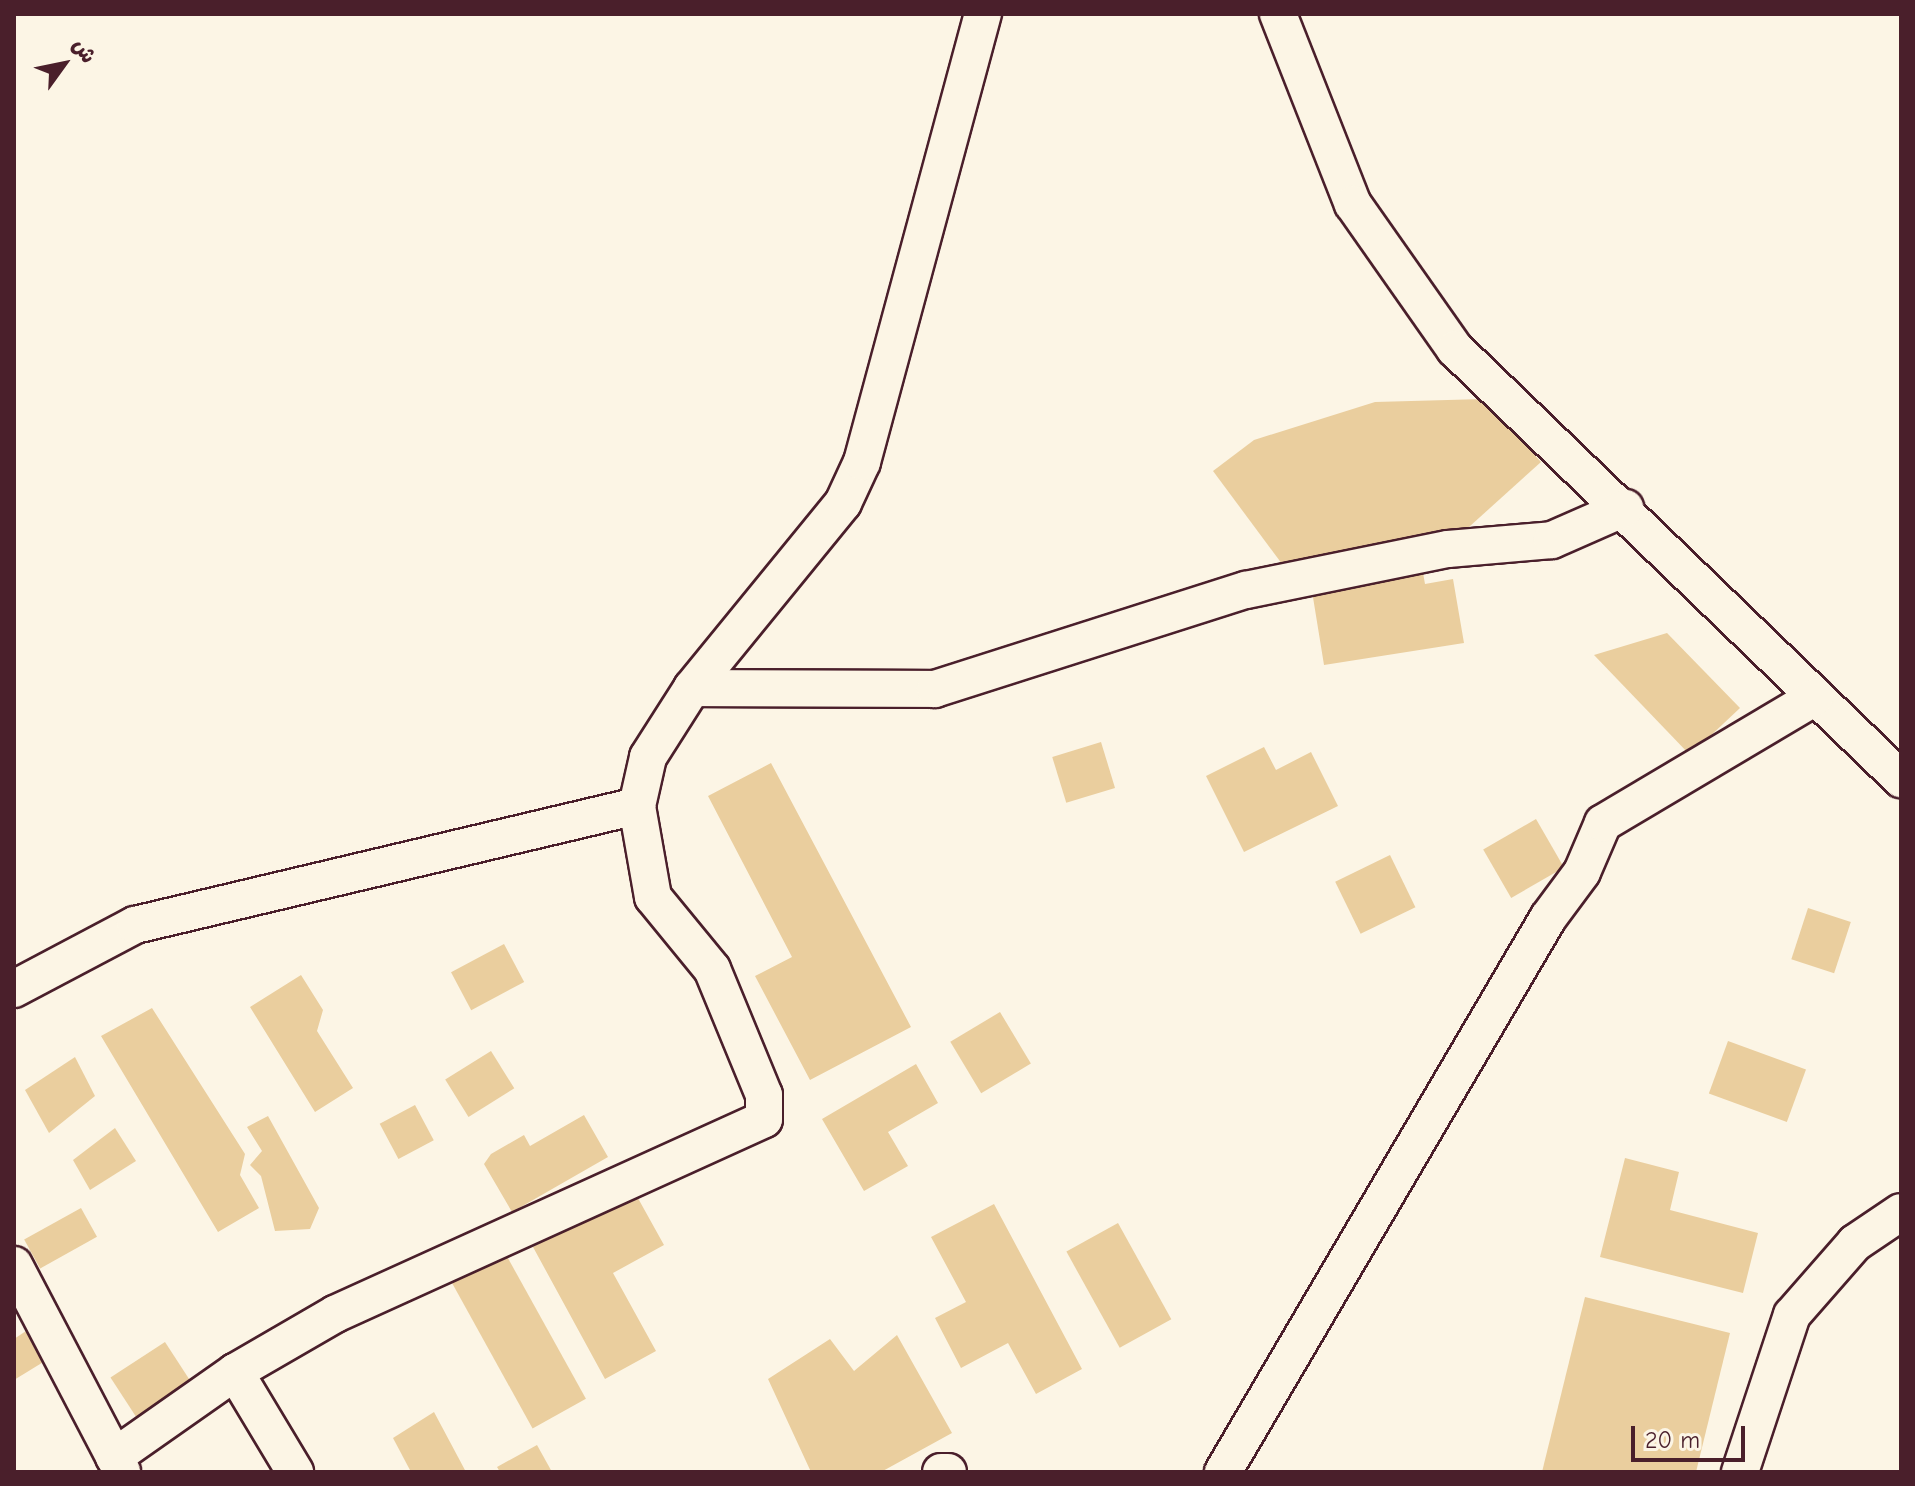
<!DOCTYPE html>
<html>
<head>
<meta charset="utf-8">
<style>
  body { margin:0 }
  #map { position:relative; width:1915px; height:1486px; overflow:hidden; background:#fcf5e5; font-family:"Comic Neue","Playpen Sans Arabic",sans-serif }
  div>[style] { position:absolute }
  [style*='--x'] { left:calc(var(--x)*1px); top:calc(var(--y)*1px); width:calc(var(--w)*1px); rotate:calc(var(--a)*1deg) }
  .building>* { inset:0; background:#eace9e; transform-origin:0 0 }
  .roads { filter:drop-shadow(2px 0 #4a1f2b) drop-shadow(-2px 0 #4a1f2b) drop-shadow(0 2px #4a1f2b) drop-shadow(0 -2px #4a1f2b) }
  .street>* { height:36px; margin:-18px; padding:0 18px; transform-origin:18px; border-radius:18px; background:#fcf5e5 }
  span { translate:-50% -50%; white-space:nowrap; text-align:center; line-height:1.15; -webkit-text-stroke:7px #fcf5e5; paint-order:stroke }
  .frame { position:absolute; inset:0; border:16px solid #4a1f2b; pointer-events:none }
  .north { position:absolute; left:24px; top:24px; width:80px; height:80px; -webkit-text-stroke:6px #fcf5e5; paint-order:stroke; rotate:57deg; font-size:22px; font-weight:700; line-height:32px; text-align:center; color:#4a1f2b }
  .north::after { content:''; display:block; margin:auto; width:28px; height:36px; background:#4a1f2b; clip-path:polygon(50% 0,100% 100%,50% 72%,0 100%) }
  .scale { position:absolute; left:1631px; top:1426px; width:114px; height:36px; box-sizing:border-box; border:4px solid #4a1f2b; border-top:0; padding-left:10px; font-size:24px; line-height:28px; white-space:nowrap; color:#4a1f2b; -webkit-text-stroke:6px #fcf5e5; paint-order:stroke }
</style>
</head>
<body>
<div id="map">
  <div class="building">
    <i style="clip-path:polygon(1484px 399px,1541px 462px,1459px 536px,1288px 572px,1213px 471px,1254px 440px,1375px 402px)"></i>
    <i style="clip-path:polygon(1422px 567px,1425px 584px,1453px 579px,1464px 643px,1324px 665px,1311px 585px)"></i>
    <i style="clip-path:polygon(1667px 633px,1740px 708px,1690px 755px,1594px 655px)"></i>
    <i style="left:1101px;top:742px;width:48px;height:51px;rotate:73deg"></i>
    <i style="clip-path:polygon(1264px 747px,1276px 770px,1311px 752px,1338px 806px,1244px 852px,1206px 776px)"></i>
    <i style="clip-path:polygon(771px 763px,911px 1027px,810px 1080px,755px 976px,792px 957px,708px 796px)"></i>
    <i style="left:1536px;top:819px;width:56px;height:61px;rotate:60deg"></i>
    <i style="left:1390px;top:855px;width:58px;height:61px;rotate:64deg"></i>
    <i style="left:1808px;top:908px;width:45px;height:54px;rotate:18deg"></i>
    <i style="left:504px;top:944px;width:43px;height:60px;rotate:62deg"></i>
    <i style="clip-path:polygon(301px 975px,323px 1010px,317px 1031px,353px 1088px,315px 1112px,250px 1007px)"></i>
    <i style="clip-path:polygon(152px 1008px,245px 1154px,240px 1175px,259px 1208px,218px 1232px,101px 1036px)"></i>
    <i style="left:1000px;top:1012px;width:60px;height:58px;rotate:59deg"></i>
    <i style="left:1728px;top:1041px;width:83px;height:56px;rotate:20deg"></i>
    <i style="left:491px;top:1051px;width:44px;height:54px;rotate:58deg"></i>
    <i style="clip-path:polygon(75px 1057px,95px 1096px,49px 1133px,25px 1090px)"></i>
    <i style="clip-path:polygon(916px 1064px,938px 1103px,888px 1132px,908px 1166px,864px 1191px,822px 1119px)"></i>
    <i style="left:415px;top:1105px;width:40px;height:40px;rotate:62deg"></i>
    <i style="clip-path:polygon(584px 1115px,608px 1157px,512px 1212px,484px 1164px,491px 1154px,524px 1135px,530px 1146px)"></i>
    <i style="clip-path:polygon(268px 1116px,319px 1208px,310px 1229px,275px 1231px,261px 1176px,250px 1165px,262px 1151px,247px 1127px)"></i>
    <i style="clip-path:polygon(115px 1128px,136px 1161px,90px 1190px,73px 1160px)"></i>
    <i style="clip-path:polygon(1625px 1158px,1679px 1172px,1670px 1210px,1758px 1233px,1743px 1293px,1600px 1257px)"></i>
    <i style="clip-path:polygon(634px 1191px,664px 1245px,613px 1273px,656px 1351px,605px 1379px,533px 1247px)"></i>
    <i style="clip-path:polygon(994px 1204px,1082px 1369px,1036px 1394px,1008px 1343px,961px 1368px,935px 1318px,966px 1302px,931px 1237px)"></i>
    <i style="left:81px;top:1208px;width:33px;height:65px;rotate:61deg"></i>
    <i style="left:1118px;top:1223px;width:110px;height:59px;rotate:61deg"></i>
    <i style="left:504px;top:1251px;width:169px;height:61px;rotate:61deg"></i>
    <i style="clip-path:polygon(1585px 1297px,1730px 1333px,1696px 1472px,1542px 1472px)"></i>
    <i style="clip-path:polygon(26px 1331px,45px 1361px,14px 1380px,14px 1339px)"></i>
    <i style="clip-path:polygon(897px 1335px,952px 1433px,881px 1472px,811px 1472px,768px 1379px,830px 1339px,854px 1371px)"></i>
    <i style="left:165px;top:1342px;width:49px;height:65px;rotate:57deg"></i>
    <i style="clip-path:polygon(434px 1412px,466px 1472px,411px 1472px,393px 1438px)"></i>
    <i style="clip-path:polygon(537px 1445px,552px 1472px,500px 1472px,497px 1467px)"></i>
  </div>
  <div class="roads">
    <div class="street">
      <i style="--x:1278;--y:14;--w:204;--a:68.5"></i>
      <i style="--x:1353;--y:204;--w:177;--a:54.9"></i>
      <i style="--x:1455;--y:349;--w:620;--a:43.95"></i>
      <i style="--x:692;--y:688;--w:243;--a:0.2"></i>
      <i style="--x:935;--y:689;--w:326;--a:-17.7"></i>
      <i style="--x:1246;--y:590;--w:206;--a:-11.5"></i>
      <i style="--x:1448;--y:549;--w:104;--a:-4.9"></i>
      <i style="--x:1552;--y:540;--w:80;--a:-23.7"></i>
      <i style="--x:14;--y:989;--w:137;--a:-27.9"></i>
      <i style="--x:135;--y:925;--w:516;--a:-13.34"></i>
      <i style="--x:14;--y:1265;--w:233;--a:62.4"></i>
      <i style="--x:235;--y:1372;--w:117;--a:59"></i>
      <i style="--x:114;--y:1457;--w:148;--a:-35.1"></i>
      <i style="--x:235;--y:1372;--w:116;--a:-30.1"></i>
      <i style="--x:335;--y:1314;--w:471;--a:-24.4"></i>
      <i style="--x:764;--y:1119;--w:24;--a:-90"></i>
      <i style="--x:764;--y:1095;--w:136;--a:-112.4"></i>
      <i style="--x:712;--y:969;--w:93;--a:-129.3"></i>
      <i style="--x:653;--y:897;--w:92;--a:-100"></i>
      <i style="--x:637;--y:806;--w:50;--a:-77.3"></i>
      <i style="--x:648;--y:757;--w:82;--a:-57.5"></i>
      <i style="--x:692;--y:688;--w:239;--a:-50.8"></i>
      <i style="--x:843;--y:503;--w:45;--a:-65.1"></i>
      <i style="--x:862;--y:462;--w:464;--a:-74.9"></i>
      <i style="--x:941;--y:1472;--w:7;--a:0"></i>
      <i style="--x:1223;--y:1472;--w:642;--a:-59.6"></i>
      <i style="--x:1548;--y:918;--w:57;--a:-53.5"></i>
      <i style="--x:1582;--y:872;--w:53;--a:-66.8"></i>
      <i style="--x:1603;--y:823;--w:247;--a:-30.7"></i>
      <i style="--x:1740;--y:1472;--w:165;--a:-71.7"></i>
      <i style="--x:1792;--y:1315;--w:96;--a:-48.8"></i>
      <i style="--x:1855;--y:1243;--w:55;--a:-34"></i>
    </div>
  </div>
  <div class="frame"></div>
  <div class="north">ش</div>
  <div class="scale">20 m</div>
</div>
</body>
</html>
